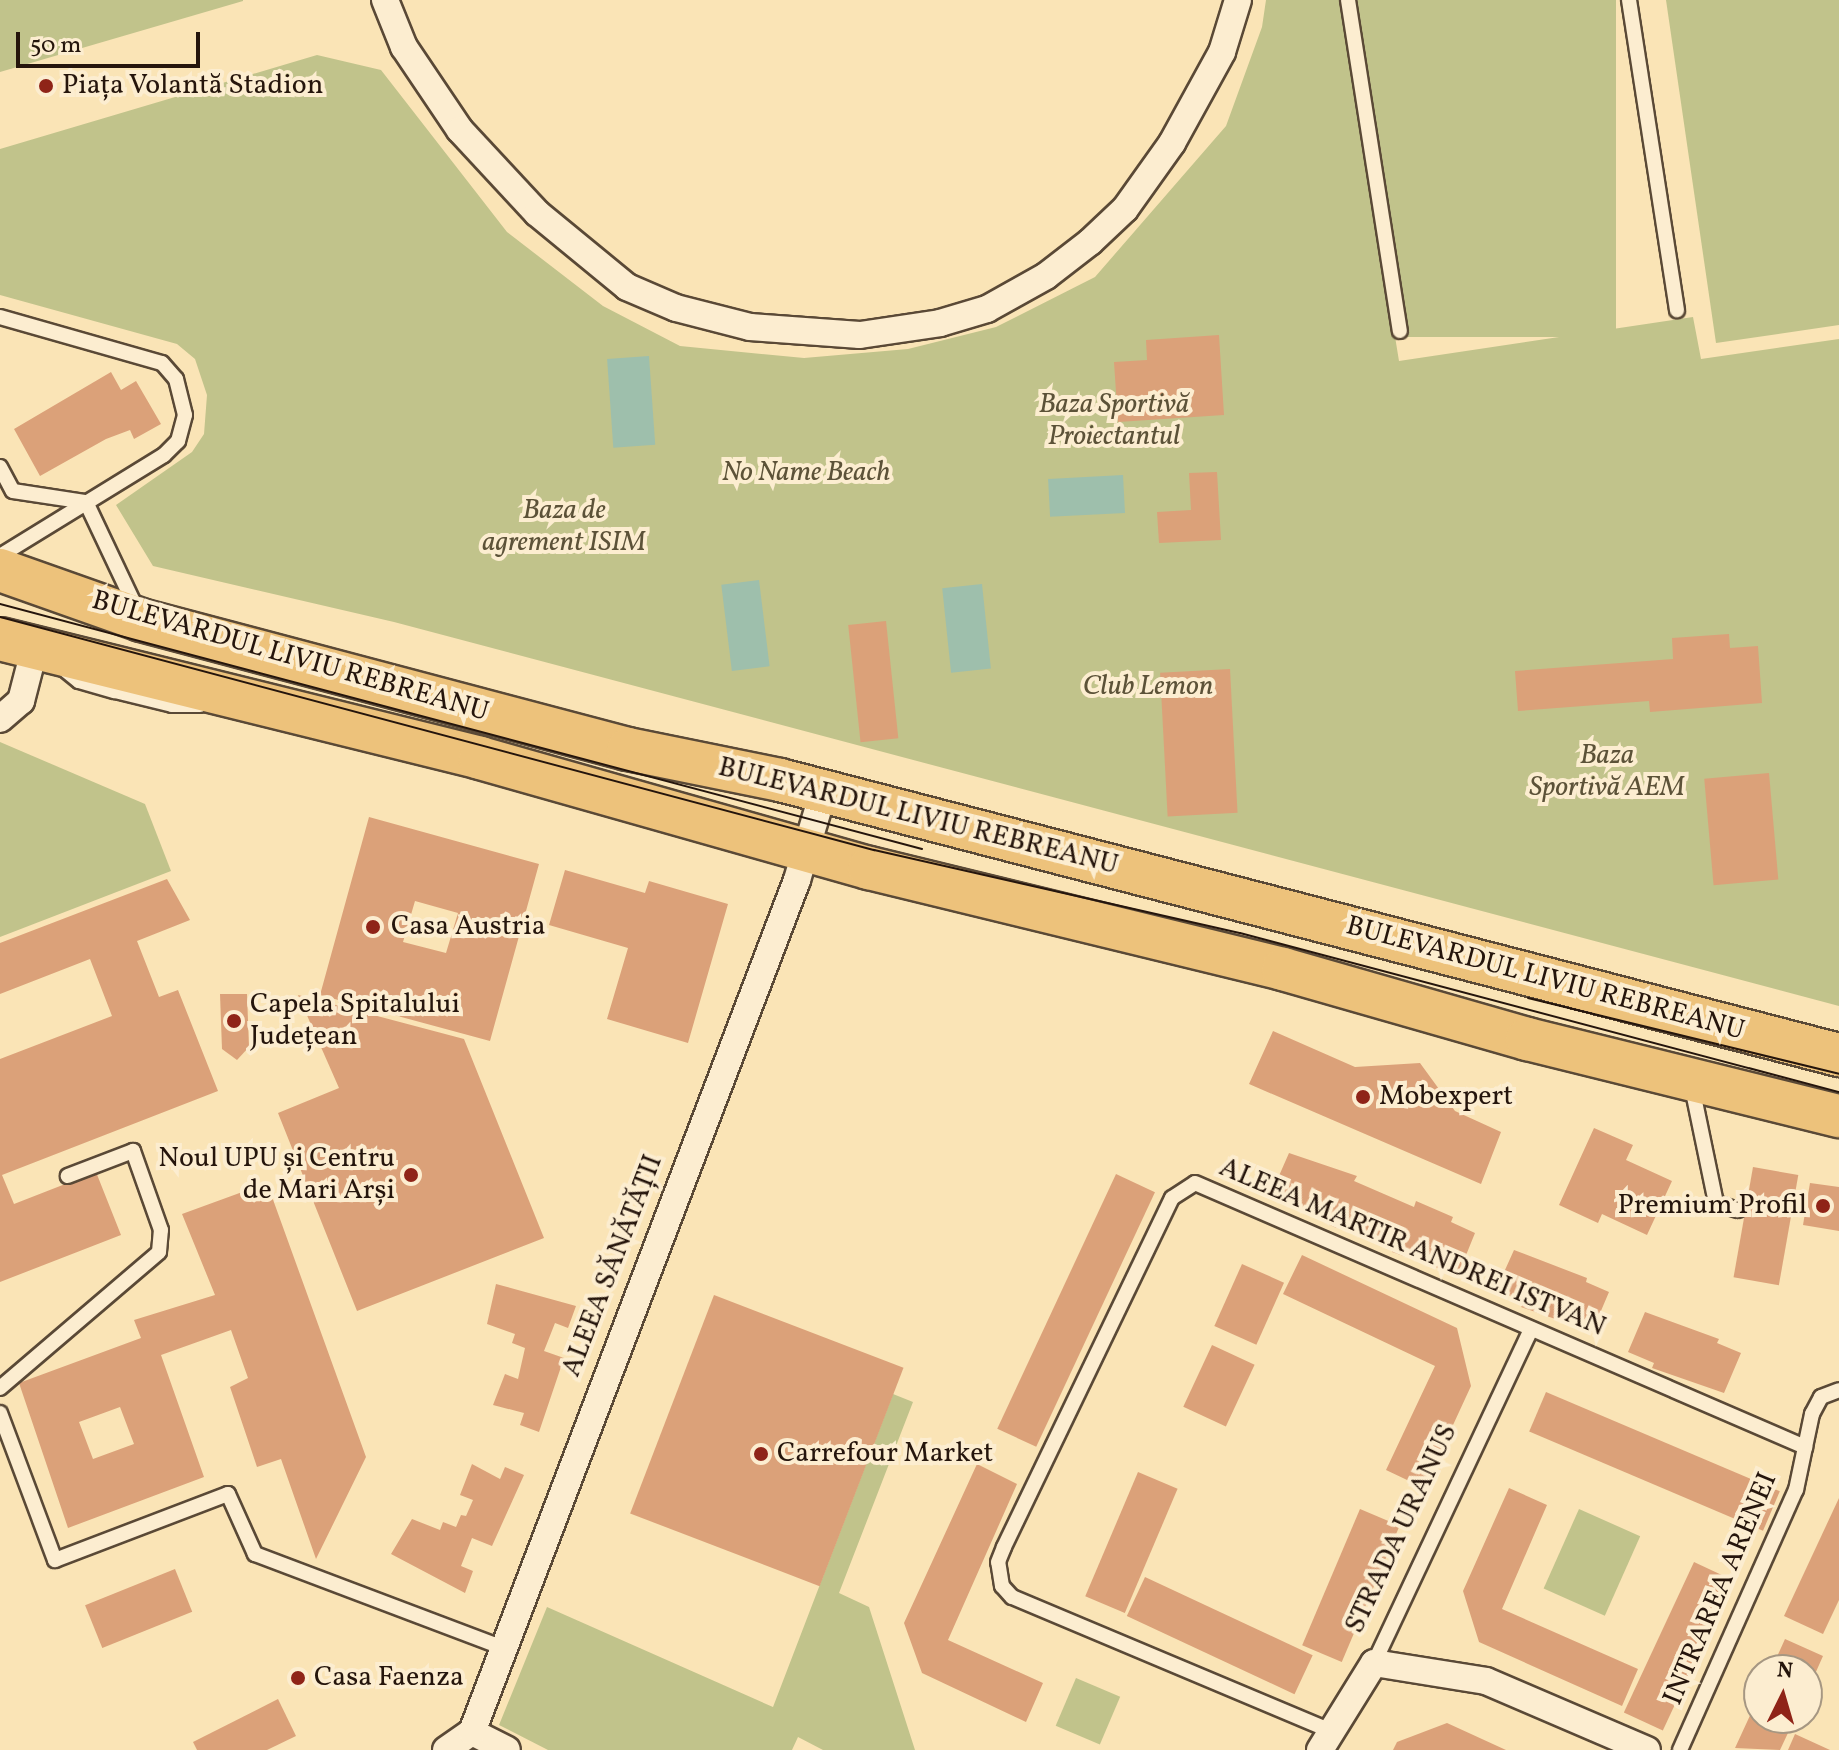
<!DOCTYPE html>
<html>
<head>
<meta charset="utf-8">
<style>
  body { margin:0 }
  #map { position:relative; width:1839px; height:1750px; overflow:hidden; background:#fae4b6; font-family:Vollkorn,serif }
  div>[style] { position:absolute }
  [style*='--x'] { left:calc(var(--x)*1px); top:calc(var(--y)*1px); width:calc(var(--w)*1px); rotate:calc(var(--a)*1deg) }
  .green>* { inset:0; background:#c1c38b; transform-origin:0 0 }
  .water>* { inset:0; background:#9ebfac; transform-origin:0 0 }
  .building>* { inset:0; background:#dba179; transform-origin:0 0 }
  .roads { filter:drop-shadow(2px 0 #5a4936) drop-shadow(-2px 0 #5a4936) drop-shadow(0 2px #5a4936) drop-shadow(0 -2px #5a4936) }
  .lane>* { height:14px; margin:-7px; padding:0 7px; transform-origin:7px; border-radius:7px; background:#fcedd0 }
  .street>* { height:26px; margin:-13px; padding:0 13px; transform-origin:13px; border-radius:13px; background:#fcedd0 }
  .primary>* { height:42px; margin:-21px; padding:0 21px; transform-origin:21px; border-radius:21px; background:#edc27b }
  .tram>* { height:2px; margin:-1px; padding:0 1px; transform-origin:1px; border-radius:1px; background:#25150c }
  .dots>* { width:22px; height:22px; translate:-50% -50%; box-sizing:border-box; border:4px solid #fcedd0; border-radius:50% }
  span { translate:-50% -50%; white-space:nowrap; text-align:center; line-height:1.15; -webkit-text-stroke:8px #fcedd0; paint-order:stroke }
  .poi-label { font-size:28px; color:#25150c }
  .left { translate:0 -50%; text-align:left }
  .right { translate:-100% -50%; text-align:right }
  .park-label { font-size:28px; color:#5c5238; font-style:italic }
  .street-label { font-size:28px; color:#25150c }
  .north { position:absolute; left:1743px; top:1654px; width:80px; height:80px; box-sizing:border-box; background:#fcedd0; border:2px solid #a69782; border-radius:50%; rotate:5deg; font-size:22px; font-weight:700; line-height:32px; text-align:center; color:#25150c }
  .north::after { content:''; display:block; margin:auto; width:28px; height:36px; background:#8f2418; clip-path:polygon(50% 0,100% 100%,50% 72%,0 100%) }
  .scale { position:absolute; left:16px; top:32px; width:184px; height:36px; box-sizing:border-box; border:4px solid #25150c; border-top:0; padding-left:10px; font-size:24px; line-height:28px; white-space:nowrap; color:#25150c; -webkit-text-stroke:6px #fcedd0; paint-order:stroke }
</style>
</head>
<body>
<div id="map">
  <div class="green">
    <i style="clip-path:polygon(0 0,243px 0,243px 1px,0 72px)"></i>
    <i style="clip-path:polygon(1266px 0,1340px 0,1399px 361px,1693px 317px,1701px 359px,1839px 339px,1839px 1006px,394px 622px,153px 566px,116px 505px,192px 452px,204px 434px,207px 395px,195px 359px,177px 344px,0 295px,0 149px,317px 55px,381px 70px,507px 232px,603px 306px,680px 346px,804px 358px,908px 349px,996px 327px,1095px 277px,1226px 126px,1262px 27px)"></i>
    <i style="left:1357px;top:0;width:259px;height:337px"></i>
    <i style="clip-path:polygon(1666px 0,1839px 0,1839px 325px,1716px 343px)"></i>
    <i style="clip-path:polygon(0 742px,145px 804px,171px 871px,0 937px)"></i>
    <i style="clip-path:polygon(893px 1394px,913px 1402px,839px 1593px,869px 1607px,915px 1750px,823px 1750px,798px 1737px,792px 1750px,548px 1750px,499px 1725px,547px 1607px,773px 1707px)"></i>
    <i style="left:1579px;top:1509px;width:67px;height:87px;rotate:24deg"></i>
    <i style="left:1076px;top:1678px;width:48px;height:52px;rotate:23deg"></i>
  </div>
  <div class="water">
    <i style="left:649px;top:356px;width:89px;height:42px;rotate:86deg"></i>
    <i style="left:1123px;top:475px;width:38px;height:75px;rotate:87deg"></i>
    <i style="left:759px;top:580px;width:87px;height:38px;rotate:83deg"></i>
    <i style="left:982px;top:584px;width:85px;height:40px;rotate:84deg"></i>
  </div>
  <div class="building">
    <i style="clip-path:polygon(1219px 335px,1224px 415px,1118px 422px,1114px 362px,1147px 360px,1146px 340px)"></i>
    <i style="clip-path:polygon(111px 372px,121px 390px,136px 381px,161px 424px,134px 439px,130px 430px,106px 439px,40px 476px,14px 429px)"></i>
    <i style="clip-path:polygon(1217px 472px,1221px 540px,1159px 543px,1157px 512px,1191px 510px,1189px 473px)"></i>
    <i style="left:886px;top:621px;width:118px;height:38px;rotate:84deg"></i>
    <i style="clip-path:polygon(1729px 634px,1730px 648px,1758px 646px,1762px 703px,1650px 712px,1649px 701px,1518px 711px,1515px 671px,1673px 659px,1672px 638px)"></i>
    <i style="left:1230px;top:669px;width:144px;height:70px;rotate:87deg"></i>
    <i style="left:1769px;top:773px;width:107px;height:65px;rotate:85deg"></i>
    <i style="clip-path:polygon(evenodd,369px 817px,539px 864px,490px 1041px,320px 995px,369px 817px,415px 901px,458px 913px,446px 953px,403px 942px,415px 901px)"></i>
    <i style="clip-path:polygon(565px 870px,645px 893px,649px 881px,728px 904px,688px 1043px,607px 1019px,628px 948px,549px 925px)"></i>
    <i style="clip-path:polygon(167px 879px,190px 920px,137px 941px,159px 997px,178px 990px,218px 1091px,2px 1175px,14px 1204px,96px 1172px,121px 1235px,0 1282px,0 1059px,112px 1016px,90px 959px,0 994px,0 943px)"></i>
    <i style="clip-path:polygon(220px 994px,247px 994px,249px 1047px,237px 1060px,222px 1049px)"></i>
    <i style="clip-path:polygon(298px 995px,464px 1039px,544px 1238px,357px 1311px,278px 1113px,339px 1088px)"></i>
    <i style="clip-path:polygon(1273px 1031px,1355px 1067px,1420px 1063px,1455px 1111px,1501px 1132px,1481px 1184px,1249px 1084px)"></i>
    <i style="clip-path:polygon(1594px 1128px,1633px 1145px,1626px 1160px,1672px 1181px,1647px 1235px,1602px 1214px,1598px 1223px,1559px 1205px)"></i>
    <i style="clip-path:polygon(1289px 1153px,1357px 1176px,1354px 1181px,1414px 1207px,1416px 1201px,1453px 1217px,1451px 1222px,1475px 1233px,1458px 1275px,1392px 1252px,1394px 1247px,1338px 1224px,1336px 1228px,1271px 1194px)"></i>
    <i style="left:1753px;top:1167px;width:46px;height:112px;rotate:10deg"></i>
    <i style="left:1116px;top:1174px;width:43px;height:281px;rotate:25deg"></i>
    <i style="clip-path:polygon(evenodd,267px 1183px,366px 1457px,316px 1559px,281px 1459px,257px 1467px,230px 1387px,248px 1378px,231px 1330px,161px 1355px,204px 1477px,68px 1528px,19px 1383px,141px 1338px,134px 1320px,215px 1295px,182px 1214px,267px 1183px,120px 1407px,134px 1444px,93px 1459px,79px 1422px,120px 1407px)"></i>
    <i style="clip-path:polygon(1810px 1183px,1839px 1187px,1839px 1231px,1803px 1225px)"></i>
    <i style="clip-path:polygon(1514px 1250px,1587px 1278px,1586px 1282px,1609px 1292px,1592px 1332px,1521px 1307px,1523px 1302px,1496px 1290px)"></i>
    <i style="clip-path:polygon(1302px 1255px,1457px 1328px,1471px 1386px,1424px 1488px,1386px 1470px,1435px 1366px,1283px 1294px)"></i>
    <i style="left:1242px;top:1264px;width:46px;height:68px;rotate:24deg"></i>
    <i style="clip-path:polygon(496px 1284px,576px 1306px,568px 1328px,555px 1323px,544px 1351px,564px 1358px,539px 1432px,520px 1425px,524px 1413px,493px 1405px,505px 1374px,518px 1379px,525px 1348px,512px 1343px,515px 1334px,487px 1324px)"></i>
    <i style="left:714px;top:1295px;width:203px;height:234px;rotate:21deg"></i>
    <i style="clip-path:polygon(1645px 1312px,1719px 1339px,1717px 1343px,1741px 1353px,1724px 1393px,1652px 1368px,1654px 1363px,1628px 1352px)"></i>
    <i style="left:1212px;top:1345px;width:47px;height:68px;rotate:25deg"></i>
    <i style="left:1546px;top:1392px;width:254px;height:43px;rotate:23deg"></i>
    <i style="clip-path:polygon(472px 1464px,500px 1479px,505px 1467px,524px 1475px,492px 1546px,472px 1538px,461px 1566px,473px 1571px,465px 1593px,391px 1554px,412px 1519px,440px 1530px,443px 1522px,456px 1527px,461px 1515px,466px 1516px,473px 1500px,460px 1495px)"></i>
    <i style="clip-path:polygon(977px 1464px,1017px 1484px,948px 1640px,1043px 1683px,1026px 1722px,922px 1673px,904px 1623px)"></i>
    <i style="left:1138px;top:1472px;width:43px;height:135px;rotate:23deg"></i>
    <i style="clip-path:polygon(1509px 1488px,1547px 1505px,1502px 1609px,1638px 1669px,1622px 1706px,1479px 1642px,1463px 1591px)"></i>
    <i style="clip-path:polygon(1839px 1498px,1839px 1600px,1823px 1634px,1784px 1616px)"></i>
    <i style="left:1360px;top:1509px;width:43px;height:148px;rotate:23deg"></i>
    <i style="left:1694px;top:1562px;width:43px;height:166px;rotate:25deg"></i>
    <i style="left:175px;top:1569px;width:46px;height:97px;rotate:68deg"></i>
    <i style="left:1145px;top:1577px;width:185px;height:43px;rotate:25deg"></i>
    <i style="clip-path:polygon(1785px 1639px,1823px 1656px,1807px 1692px,1807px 1670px,1771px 1670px)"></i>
    <i style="clip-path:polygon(1759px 1696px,1759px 1718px,1795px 1718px,1780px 1750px,1735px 1748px)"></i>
    <i style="clip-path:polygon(278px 1699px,296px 1736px,267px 1750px,197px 1750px,193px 1742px)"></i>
    <i style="clip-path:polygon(1447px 1723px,1506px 1750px,1393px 1750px,1397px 1742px)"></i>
    <i style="clip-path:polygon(1795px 1734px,1830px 1750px,1788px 1750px)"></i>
  </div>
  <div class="roads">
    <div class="lane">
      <i style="--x:1348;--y:0;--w:335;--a:81.1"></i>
      <i style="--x:1629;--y:0;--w:314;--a:81.2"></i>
      <i style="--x:0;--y:317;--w:168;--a:15.9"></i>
      <i style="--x:162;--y:363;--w:21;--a:49"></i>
      <i style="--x:176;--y:379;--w:37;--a:76"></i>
      <i style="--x:185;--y:415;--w:27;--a:105"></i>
      <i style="--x:178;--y:441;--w:20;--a:135"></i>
      <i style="--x:164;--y:455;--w:193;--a:148.4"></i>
      <i style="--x:0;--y:467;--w:27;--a:62"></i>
      <i style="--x:13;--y:491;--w:74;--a:8.6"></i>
      <i style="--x:86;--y:502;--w:117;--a:64.7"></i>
      <i style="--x:64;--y:669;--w:19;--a:39"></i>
      <i style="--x:79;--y:681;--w:37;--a:16"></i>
      <i style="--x:115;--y:691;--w:59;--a:13.8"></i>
      <i style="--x:172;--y:705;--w:28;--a:0"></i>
      <i style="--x:1692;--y:1087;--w:118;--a:78.3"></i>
      <i style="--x:1716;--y:1203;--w:23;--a:18"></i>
      <i style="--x:0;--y:1388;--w:209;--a:-40.5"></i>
      <i style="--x:159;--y:1252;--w:22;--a:-85"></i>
      <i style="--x:161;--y:1230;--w:84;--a:-109.5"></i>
      <i style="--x:133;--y:1151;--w:70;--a:159"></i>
      <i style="--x:0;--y:1413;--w:157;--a:69.5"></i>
      <i style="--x:55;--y:1560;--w:185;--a:-20.9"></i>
      <i style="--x:228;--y:1494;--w:66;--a:65.8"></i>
      <i style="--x:255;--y:1554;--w:263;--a:20.7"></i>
      <i style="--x:1374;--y:1663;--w:369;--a:-64.8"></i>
      <i style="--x:1331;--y:1731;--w:346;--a:-157.2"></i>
      <i style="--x:1012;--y:1597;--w:15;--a:-132"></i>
      <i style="--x:1002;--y:1586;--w:24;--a:-99"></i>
      <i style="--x:998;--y:1562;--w:16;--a:-68"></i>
      <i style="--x:1004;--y:1547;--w:387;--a:-64.3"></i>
      <i style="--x:1172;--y:1198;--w:27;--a:-33"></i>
      <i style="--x:1195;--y:1183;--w:665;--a:23.4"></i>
      <i style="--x:1680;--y:1750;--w:285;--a:-66"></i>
      <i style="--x:1796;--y:1490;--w:78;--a:-78.1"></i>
      <i style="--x:1812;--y:1414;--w:19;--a:-62"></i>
      <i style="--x:1821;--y:1397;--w:19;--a:-21"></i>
    </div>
    <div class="street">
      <i style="--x:385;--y:0;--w:51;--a:68"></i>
      <i style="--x:404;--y:47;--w:100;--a:56"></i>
      <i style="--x:460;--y:130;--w:113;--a:47.1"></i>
      <i style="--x:537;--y:213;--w:117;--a:39.4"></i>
      <i style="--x:627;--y:287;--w:53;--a:23.2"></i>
      <i style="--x:676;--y:308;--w:76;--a:14.4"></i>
      <i style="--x:750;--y:327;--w:110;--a:4.2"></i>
      <i style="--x:860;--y:335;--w:81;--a:-8.5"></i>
      <i style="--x:940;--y:323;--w:49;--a:-16.6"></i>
      <i style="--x:987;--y:309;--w:68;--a:-29.2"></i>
      <i style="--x:1046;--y:276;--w:56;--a:-37.7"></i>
      <i style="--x:1090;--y:242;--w:48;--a:-43.3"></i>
      <i style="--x:1125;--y:209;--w:81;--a:-54.5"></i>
      <i style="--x:1172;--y:143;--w:104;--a:-61.2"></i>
      <i style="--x:1222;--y:52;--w:54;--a:-72.9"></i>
      <i style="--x:0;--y:719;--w:28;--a:-41"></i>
      <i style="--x:21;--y:701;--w:56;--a:-75.5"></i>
      <i style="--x:472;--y:1732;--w:39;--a:27"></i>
      <i style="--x:446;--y:1750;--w:32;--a:-35"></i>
      <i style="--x:472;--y:1732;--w:912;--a:-69.12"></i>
      <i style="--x:797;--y:880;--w:91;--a:-73.4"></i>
      <i style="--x:1320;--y:1750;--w:102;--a:-58.2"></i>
      <i style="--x:1374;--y:1663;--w:113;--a:9.1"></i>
      <i style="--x:1486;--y:1681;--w:175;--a:23.2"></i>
    </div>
    <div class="primary">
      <i style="--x:0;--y:570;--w:150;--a:19.5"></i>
      <i style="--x:141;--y:620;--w:504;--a:14.84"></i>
      <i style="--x:628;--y:749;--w:155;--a:11.5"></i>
      <i style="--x:780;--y:780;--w:1094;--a:14.56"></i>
      <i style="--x:0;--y:639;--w:495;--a:13.9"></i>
      <i style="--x:480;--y:758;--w:404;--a:15.8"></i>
      <i style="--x:869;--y:868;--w:426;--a:13.7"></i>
      <i style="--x:1283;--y:969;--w:254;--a:16"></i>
      <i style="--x:1527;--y:1039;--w:321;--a:13.9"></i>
    </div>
  </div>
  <div class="tram">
    <i style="--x:0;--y:604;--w:954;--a:14.88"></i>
    <i style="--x:0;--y:617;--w:905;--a:14.93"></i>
    <i style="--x:874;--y:850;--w:375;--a:12.8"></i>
    <i style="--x:1240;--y:933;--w:620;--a:14.87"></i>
    <i style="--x:1528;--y:998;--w:320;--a:13.7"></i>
  </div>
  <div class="dots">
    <i style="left:46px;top:86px;background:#8f2418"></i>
    <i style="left:373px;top:927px;background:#8f2418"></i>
    <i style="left:234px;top:1021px;background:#8f2418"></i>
    <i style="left:1363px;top:1097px;background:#8f2418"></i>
    <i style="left:411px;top:1175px;background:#8f2418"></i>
    <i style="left:1823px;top:1206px;background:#8f2418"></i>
    <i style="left:761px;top:1454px;background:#8f2418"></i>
    <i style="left:298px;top:1678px;background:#8f2418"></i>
  </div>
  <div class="poi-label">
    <span class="left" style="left:62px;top:86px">Piața Volantă Stadion</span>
    <span class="left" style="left:391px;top:927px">Casa Austria</span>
    <span class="left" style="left:250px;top:1021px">Capela Spitalului<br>Județean</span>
    <span class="left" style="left:1379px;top:1097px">Mobexpert</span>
    <span class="right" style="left:395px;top:1175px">Noul UPU și Centru<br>de Mari Arși</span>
    <span class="right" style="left:1807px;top:1206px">Premium Profil</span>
    <span class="left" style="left:777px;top:1454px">Carrefour Market</span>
    <span class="left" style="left:314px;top:1678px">Casa Faenza</span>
  </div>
  <div class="park-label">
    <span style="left:1114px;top:421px">Baza Sportivă<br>Proiectantul</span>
    <span style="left:806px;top:473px">No Name Beach</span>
    <span style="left:564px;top:527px">Baza de<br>agrement ISIM</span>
    <span style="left:1148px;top:687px">Club Lemon</span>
    <span style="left:1607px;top:772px">Baza<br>Sportivă AEM</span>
  </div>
  <div class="street-label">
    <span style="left:290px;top:657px;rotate:16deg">BULEVARDUL LIVIU REBREANU</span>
    <span style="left:918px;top:817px;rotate:14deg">BULEVARDUL LIVIU REBREANU</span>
    <span style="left:1545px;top:979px;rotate:15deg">BULEVARDUL LIVIU REBREANU</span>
    <span style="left:1412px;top:1248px;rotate:23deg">ALEEA MARTIR ANDREI ISTVAN</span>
    <span style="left:613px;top:1266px;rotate:-69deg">ALEEA SĂNĂTĂȚII</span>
    <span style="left:1402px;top:1529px;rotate:-65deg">STRADA URANUS</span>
    <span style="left:1721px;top:1589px;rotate:-67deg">INTRAREA ARENEI</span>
  </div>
  <div class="north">N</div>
  <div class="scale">50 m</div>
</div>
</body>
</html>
